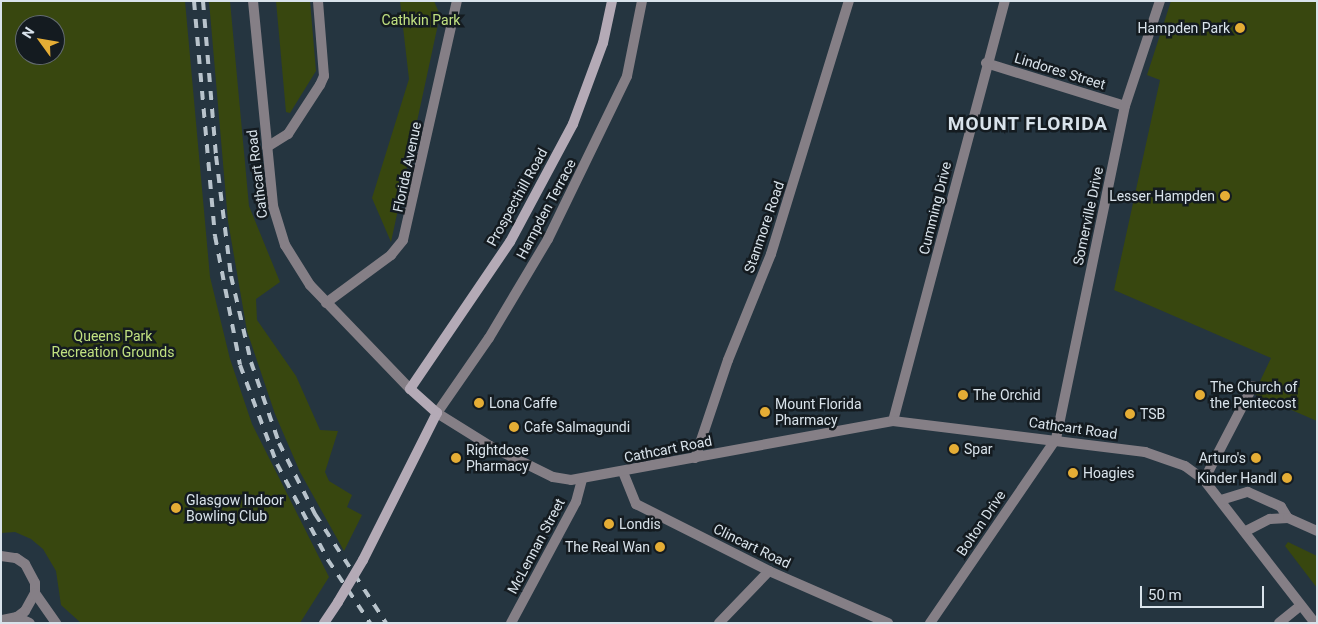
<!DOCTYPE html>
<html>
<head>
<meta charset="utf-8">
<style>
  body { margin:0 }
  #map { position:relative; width:1318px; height:624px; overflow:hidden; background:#253540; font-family:Roboto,sans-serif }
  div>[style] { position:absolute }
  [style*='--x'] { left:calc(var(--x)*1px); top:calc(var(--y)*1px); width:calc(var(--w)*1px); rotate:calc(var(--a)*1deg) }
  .green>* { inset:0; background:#38470f }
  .minor>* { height:10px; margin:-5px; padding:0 5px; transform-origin:5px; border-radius:5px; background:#857f86 }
  .tertiary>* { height:10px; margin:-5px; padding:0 5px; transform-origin:5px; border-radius:5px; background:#857f86 }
  .secondary>* { height:10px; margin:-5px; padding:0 5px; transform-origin:5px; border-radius:5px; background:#b4aab6 }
  .rail>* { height:4px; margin-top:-2px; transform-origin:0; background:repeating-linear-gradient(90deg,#b8c3cb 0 9px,transparent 0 18px) }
  .secondary-bridge>* { height:10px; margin:-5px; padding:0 5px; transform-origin:5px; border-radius:5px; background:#b4aab6 }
  .dots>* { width:14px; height:14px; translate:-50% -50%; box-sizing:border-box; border:2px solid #141b20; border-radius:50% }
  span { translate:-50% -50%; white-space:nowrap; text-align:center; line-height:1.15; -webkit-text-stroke:5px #141b20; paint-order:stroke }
  .park-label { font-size:14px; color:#c1e180 }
  .poi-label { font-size:14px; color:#d9e3eb }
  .right { translate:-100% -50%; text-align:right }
  .left { translate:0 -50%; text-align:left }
  .street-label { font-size:14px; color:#d9e3eb }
  .district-label { font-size:19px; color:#d9e3eb; font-weight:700; letter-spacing:1px }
  .frame { position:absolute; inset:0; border:2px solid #d9e3eb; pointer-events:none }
  .north { position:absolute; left:15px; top:15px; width:50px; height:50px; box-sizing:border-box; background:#141b20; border:1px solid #636b71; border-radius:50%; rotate:302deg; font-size:14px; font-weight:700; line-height:20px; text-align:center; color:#d9e3eb }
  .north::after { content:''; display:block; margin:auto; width:18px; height:22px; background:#e5ad35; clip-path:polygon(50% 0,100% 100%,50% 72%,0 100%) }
  .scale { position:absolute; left:1140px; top:586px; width:124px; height:22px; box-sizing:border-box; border:2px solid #d9e3eb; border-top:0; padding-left:6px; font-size:15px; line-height:18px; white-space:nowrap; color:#d9e3eb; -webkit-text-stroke:4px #141b20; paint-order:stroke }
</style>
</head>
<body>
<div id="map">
  <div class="green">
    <i style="clip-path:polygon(evenodd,1px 1px,185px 1px,210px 277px,230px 359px,252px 424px,329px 577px,300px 623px,81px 623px,61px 605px,56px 571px,43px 549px,31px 539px,15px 532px,1px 533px,1px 1px,25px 25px,55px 25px,55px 55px,25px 55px,25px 25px)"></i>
    <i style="clip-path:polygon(209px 1px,230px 1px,249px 206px,280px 282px,256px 299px,257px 320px,296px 376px,320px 430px,338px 431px,325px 472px,329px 481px,352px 495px,347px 507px,362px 515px,344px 551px,300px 472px,275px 414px,247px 331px,228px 221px)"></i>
    <i style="clip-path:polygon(276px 1px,310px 1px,316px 71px,290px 113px,286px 112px)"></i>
    <i style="clip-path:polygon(400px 1px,434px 1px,440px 15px,391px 242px,372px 198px,409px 79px)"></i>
    <i style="clip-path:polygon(1171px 1px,1317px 1px,1317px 421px,1254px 394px,1271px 358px,1114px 290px,1160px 80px,1147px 75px)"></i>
    <i style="clip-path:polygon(1288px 542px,1317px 556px,1317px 588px,1285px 546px)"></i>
  </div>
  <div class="minor">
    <i style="--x:986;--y:63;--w:145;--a:17.2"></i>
    <i style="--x:267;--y:147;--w:25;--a:-32"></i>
    <i style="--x:288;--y:134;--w:59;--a:-56.9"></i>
    <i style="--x:320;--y:85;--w:10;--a:-66"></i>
    <i style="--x:324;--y:76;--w:75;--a:-94.6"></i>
    <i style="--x:326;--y:303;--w:81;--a:-36.4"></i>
    <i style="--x:391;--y:255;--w:19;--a:-51"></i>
    <i style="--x:403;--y:240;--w:245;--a:-77.3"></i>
    <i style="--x:437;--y:413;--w:91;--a:-55.3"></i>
    <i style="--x:489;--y:338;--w:115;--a:-59.2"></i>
    <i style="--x:548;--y:239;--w:181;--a:-64.1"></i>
    <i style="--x:627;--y:76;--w:76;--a:-78.7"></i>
    <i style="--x:893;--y:421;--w:435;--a:-75.1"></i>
    <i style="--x:695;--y:458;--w:103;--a:-71.4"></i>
    <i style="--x:728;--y:360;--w:114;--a:-67.9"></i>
    <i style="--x:771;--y:254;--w:265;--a:-72.9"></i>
    <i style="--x:623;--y:472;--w:35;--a:68"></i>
    <i style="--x:636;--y:504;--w:149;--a:26.7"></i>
    <i style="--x:769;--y:571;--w:130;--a:23.6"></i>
    <i style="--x:1204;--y:480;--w:106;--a:-62.5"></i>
    <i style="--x:1;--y:556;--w:15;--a:8"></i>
    <i style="--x:16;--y:558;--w:11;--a:34"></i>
    <i style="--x:25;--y:564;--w:21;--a:62"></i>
    <i style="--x:35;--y:583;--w:10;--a:90"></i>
    <i style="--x:35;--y:593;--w:21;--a:119"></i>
    <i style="--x:25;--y:611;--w:10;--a:143"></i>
    <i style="--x:17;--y:617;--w:16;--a:169"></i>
    <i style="--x:35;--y:593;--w:37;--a:55"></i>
    <i style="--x:17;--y:617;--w:14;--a:25"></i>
    <i style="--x:511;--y:623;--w:137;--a:-61.8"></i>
    <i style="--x:576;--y:502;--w:23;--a:-75"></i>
    <i style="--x:719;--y:623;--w:72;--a:-46.1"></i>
    <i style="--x:930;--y:623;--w:223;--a:-55.6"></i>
    <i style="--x:1056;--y:439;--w:340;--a:-78.3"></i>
    <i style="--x:1125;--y:106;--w:111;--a:-71.6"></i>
    <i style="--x:1279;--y:623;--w:28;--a:-39"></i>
  </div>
  <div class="tertiary">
    <i style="--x:253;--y:1;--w:206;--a:84.4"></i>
    <i style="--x:273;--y:206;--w:41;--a:72.9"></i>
    <i style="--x:285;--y:245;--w:47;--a:58"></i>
    <i style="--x:310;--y:285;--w:144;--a:46.1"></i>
    <i style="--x:437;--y:413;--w:62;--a:31.9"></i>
    <i style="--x:490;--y:446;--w:70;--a:26.2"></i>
    <i style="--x:553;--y:477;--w:18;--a:9"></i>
    <i style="--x:571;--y:480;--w:327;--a:-10.4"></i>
    <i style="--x:893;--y:421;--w:254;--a:7"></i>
    <i style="--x:1145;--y:452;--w:42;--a:19.3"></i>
    <i style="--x:1185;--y:466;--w:24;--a:36"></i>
    <i style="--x:1204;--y:480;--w:181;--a:52.2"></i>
    <i style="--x:1221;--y:500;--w:28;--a:-17"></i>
    <i style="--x:1248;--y:492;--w:36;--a:24"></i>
    <i style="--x:1281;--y:507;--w:13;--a:58"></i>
    <i style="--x:1246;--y:531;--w:27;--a:-27"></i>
    <i style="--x:1270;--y:519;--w:18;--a:-3"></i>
    <i style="--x:1288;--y:518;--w:32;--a:24"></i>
  </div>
  <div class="secondary">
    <i style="--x:363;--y:560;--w:165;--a:-63.3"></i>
    <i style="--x:437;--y:413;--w:36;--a:-138"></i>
    <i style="--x:410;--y:389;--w:178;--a:-55.8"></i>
    <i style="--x:510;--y:242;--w:134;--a:-61.9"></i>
    <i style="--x:573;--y:124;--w:86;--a:-69.7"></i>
    <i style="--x:603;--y:43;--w:43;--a:-77.9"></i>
    <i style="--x:324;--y:623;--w:25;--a:-56"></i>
  </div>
  <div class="rail">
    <i style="--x:194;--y:1;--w:236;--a:84.9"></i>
    <i style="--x:215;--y:236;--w:131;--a:79"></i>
    <i style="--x:240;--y:365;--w:106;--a:69.5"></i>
    <i style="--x:277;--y:464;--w:109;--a:62"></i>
    <i style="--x:328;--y:560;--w:76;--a:56.3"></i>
    <i style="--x:203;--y:1;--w:156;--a:85.2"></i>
    <i style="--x:216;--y:156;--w:121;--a:82.9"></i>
    <i style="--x:231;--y:276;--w:88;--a:76.9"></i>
    <i style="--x:251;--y:362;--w:86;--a:70.9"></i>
    <i style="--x:279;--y:443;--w:80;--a:63.1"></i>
    <i style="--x:315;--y:514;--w:130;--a:56.9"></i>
  </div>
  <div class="secondary-bridge">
    <i style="--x:338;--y:602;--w:49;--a:-59.2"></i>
  </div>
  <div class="dots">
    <i style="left:1240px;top:28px;background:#e5ad35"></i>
    <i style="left:1225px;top:196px;background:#e5ad35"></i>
    <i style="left:963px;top:395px;background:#e5ad35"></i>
    <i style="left:1200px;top:395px;background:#e5ad35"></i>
    <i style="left:479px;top:403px;background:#e5ad35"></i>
    <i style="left:765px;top:412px;background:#e5ad35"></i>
    <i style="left:1130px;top:414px;background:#e5ad35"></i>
    <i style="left:514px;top:427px;background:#e5ad35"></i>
    <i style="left:954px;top:449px;background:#e5ad35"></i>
    <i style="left:456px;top:458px;background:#e5ad35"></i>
    <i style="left:1256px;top:458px;background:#e5ad35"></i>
    <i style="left:1073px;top:473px;background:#e5ad35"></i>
    <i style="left:1287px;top:478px;background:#e5ad35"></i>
    <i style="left:176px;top:508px;background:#e5ad35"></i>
    <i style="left:609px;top:524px;background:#e5ad35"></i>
    <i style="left:660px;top:547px;background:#e5ad35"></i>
  </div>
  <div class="park-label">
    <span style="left:421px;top:20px">Cathkin Park</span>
    <span style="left:113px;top:344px">Queens Park<br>Recreation Grounds</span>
  </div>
  <div class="poi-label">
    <span class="right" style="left:1230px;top:28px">Hampden Park</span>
    <span class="right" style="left:1215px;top:196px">Lesser Hampden</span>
    <span class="left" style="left:1210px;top:395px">The Church of<br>the Pentecost</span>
    <span class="left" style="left:973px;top:395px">The Orchid</span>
    <span class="left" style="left:489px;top:403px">Lona Caffe</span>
    <span class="left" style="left:775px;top:412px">Mount Florida<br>Pharmacy</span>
    <span class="left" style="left:1140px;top:414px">TSB</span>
    <span class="left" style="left:524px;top:427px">Cafe Salmagundi</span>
    <span class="left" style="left:964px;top:449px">Spar</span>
    <span class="left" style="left:466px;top:458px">Rightdose<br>Pharmacy</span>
    <span class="right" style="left:1246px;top:458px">Arturo's</span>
    <span class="left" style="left:1083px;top:473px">Hoagies</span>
    <span class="right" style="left:1277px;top:478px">Kinder Handl</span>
    <span class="left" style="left:186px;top:508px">Glasgow Indoor<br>Bowling Club</span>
    <span class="left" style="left:619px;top:524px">Londis</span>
    <span class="right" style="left:650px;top:547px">The Real Wan</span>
  </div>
  <div class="street-label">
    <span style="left:1060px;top:71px;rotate:17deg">Lindores Street</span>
    <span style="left:407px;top:167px;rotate:-78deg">Florida Avenue</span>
    <span style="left:257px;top:174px;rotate:-97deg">Cathcart Road</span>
    <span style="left:517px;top:197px;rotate:-61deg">Prospecthill Road</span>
    <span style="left:935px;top:208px;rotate:-76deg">Cumming Drive</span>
    <span style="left:546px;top:209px;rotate:-62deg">Hampden Terrace</span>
    <span style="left:1088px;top:216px;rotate:-78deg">Somerville Drive</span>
    <span style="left:764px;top:227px;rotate:-71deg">Stanmore Road</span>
    <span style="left:1073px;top:428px;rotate:8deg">Cathcart Road</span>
    <span style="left:668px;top:449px;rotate:-11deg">Cathcart Road</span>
    <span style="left:981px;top:523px;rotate:-56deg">Bolton Drive</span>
    <span style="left:536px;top:546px;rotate:-62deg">McLennan Street</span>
    <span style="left:752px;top:546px;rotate:26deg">Clincart Road</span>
  </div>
  <div class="district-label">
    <span style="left:1028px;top:124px">MOUNT FLORIDA</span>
  </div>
  <div class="frame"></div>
  <div class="north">N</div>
  <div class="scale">50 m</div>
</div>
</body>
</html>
